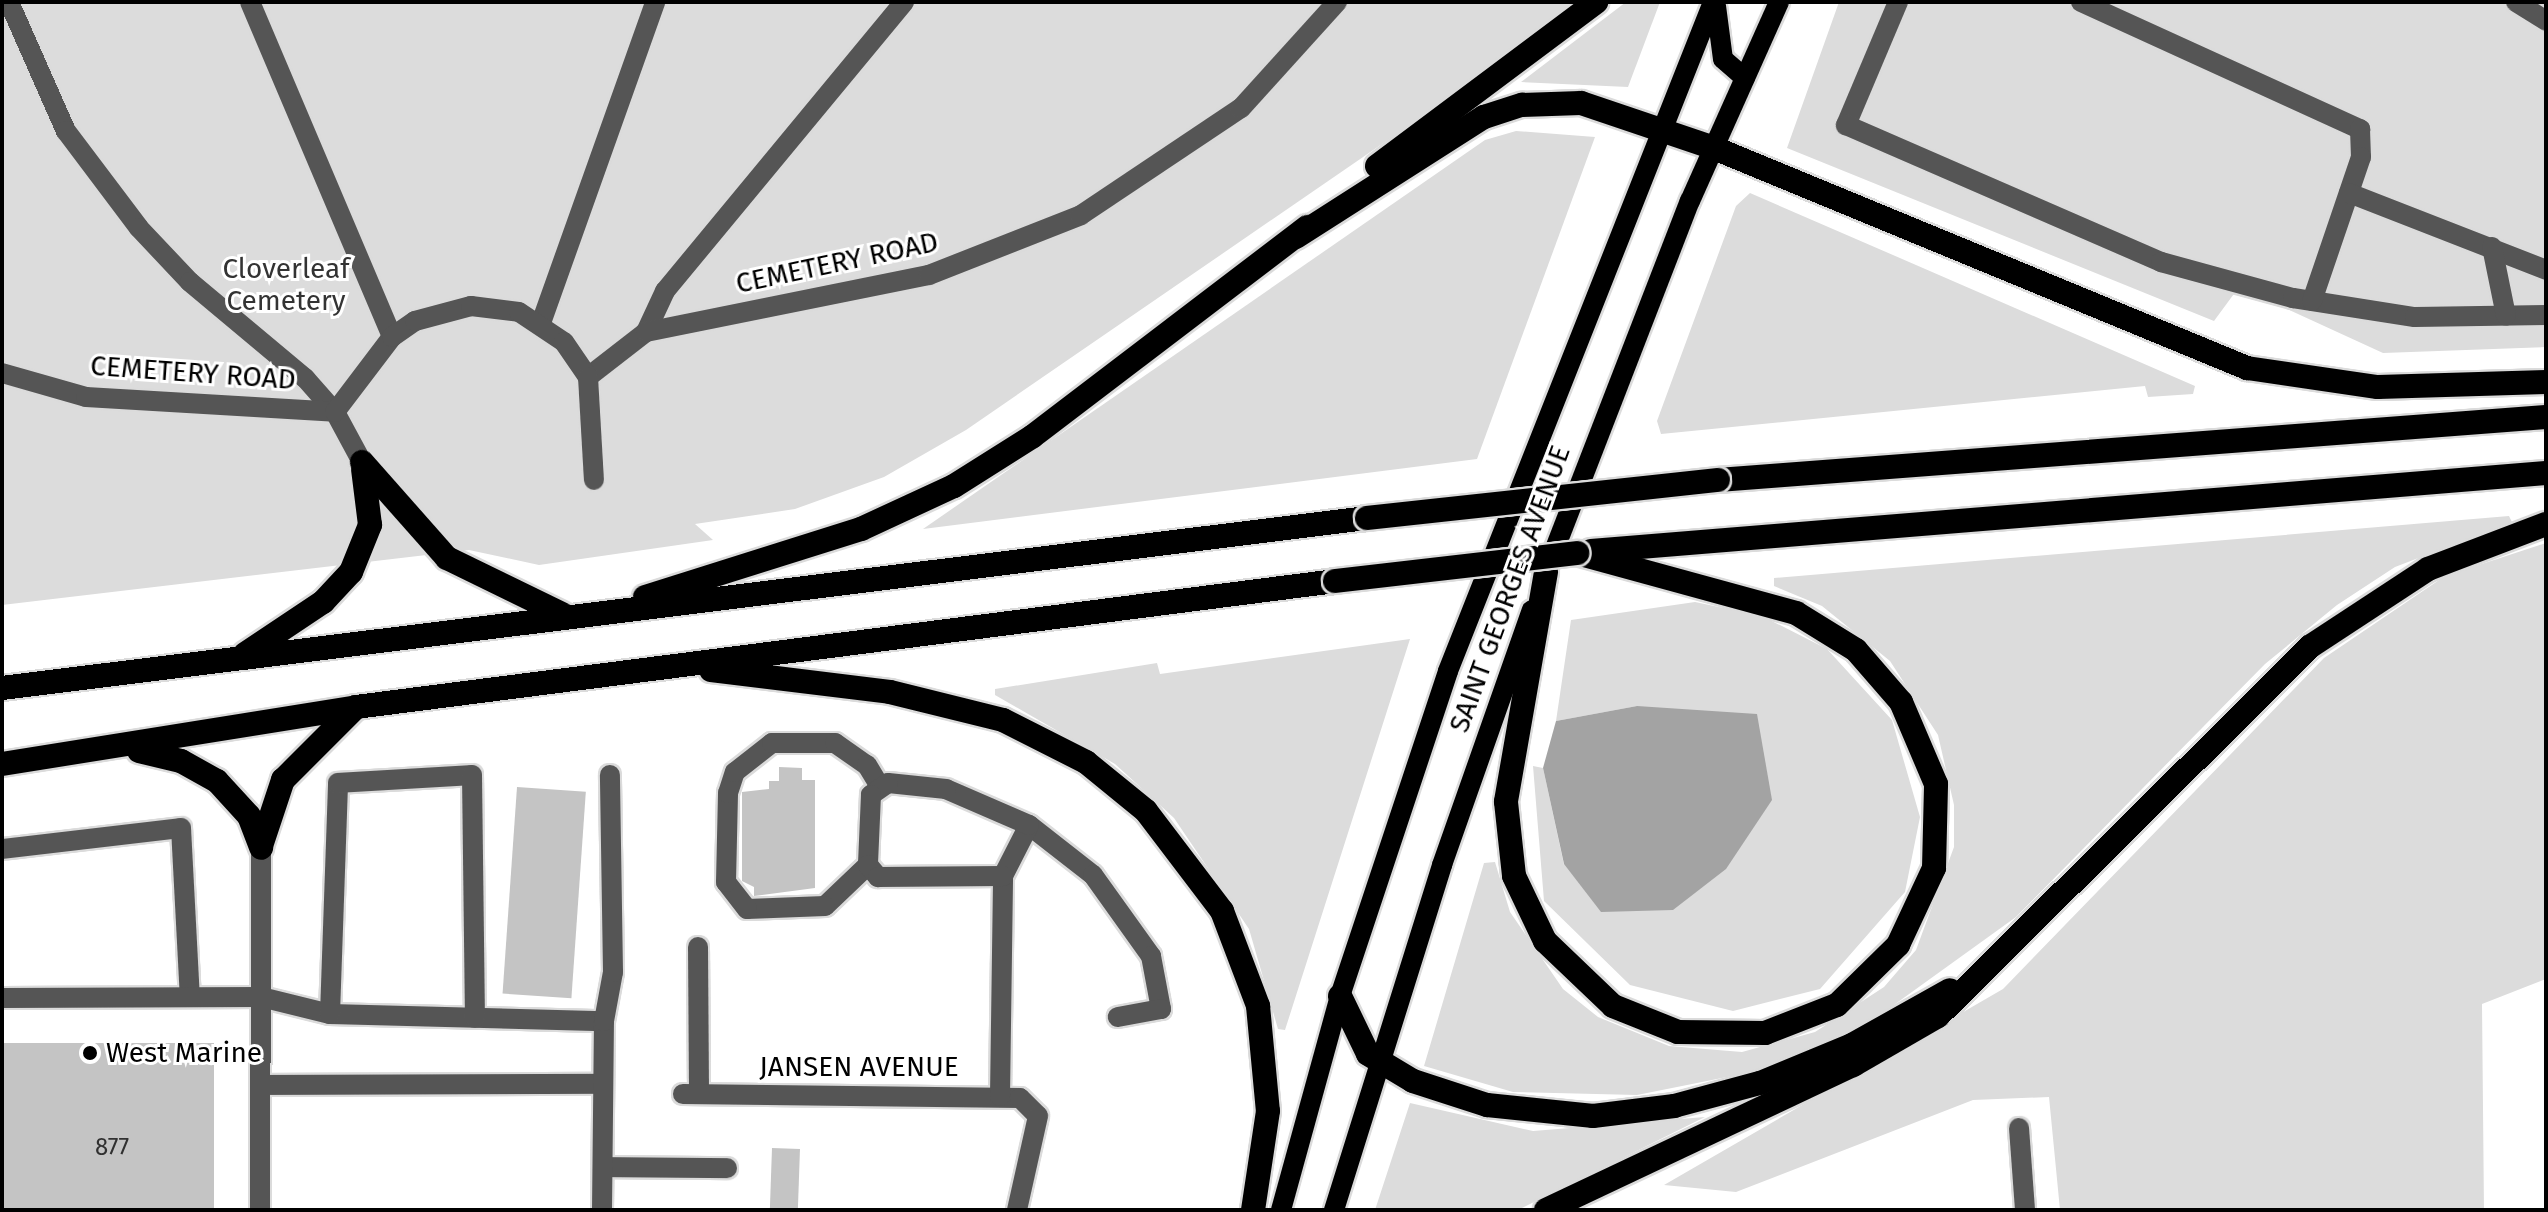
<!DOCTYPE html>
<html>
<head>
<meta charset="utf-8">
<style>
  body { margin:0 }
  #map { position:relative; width:2548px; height:1212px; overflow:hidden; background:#fff; font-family:"Fira Sans",sans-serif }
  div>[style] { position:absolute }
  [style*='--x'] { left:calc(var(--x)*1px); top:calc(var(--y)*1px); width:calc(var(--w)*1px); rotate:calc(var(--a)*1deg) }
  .green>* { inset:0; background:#dcdcdc }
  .water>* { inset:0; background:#a3a3a3 }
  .building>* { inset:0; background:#c4c4c4; transform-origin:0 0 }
  .roads { filter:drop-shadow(2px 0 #dbdbdb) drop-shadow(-2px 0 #dbdbdb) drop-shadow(0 2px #dbdbdb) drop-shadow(0 -2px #dbdbdb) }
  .minor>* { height:20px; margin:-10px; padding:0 10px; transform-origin:10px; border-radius:10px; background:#555 }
  .major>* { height:20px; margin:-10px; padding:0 10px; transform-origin:10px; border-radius:10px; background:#000 }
  .highway>* { height:24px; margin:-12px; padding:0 12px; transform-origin:12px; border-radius:12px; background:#000 }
  .bridges { filter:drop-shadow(2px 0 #dbdbdb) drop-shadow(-2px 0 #dbdbdb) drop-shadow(0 2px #dbdbdb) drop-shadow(0 -2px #dbdbdb) }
  .highway-bridge>* { height:24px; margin:-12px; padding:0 12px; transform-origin:12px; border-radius:12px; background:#000 }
  .dots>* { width:22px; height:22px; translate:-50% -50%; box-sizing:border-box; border:4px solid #fff; border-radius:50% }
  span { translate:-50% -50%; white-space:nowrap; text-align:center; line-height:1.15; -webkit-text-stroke:6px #fff; paint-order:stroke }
  .number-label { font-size:24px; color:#313131 }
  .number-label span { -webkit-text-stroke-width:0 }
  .street-label { font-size:28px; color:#000 }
  .park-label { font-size:28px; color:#333 }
  .poi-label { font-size:28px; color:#000 }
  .left { translate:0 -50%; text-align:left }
  .frame { position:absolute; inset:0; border:4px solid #000; pointer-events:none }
</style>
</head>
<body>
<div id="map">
  <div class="green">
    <i style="clip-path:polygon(2px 2px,1587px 2px,1587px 3px,966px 430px,884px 477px,795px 509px,695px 524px,713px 540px,539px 565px,469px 550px,2px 605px)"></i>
    <i style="clip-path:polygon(1626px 2px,1660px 2px,1628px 87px,1521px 82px)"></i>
    <i style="clip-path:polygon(1839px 2px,2546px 2px,2546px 347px,2383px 353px,2239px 287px,2214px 321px,1787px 148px)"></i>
    <i style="clip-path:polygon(1516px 131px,1595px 137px,1477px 459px,923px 529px,1485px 140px)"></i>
    <i style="clip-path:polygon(1750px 193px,2195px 386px,2193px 394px,2148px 397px,2145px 386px,1661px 434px,1657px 421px,1736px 206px)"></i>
    <i style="clip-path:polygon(2509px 516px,2512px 522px,2395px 567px,2337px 605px,2265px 664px,2016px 917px,1855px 1033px,1747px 1073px,1637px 1095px,1513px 1092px,1424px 1066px,1484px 863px,1495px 862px,1510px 912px,1563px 989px,1598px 1017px,1669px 1046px,1742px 1052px,1815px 1032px,1884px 987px,1916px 950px,1954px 847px,1954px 805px,1938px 735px,1890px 661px,1822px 606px,1774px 586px,1774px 578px)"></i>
    <i style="clip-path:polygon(2546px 543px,2546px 979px,2482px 1004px,2484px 1210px,2060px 1210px,2049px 1097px,1973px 1100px,1736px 1192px,1664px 1185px,2003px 989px,2324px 658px,2445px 576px)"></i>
    <i style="clip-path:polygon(1695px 602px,1762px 616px,1827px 649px,1892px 720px,1920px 817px,1905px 892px,1820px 989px,1733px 1011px,1630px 985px,1544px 901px,1533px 766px,1543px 768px,1564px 865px,1637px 706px,1556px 721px,1571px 620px)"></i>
    <i style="clip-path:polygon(1410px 639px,1285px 1030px,1278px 1029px,1249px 929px,1174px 818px,1115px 764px,995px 695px,995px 689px,1157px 663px,1160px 674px)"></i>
    <i style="clip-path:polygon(1410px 1103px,1533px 1131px,1705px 1117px,1518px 1210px,1375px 1210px)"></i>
  </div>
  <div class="water">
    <i style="clip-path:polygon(1637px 706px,1757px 714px,1772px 800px,1726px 869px,1673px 910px,1601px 912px,1564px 864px,1543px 768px,1556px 721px)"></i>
  </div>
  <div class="building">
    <i style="clip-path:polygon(779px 767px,802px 768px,802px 780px,815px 780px,815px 888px,754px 896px,754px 887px,742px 881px,742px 792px,769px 789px,769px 781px,779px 781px)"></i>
    <i style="left:517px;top:787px;width:69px;height:207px;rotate:4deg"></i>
    <i style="left:2px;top:1043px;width:212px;height:167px"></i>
    <i style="left:772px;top:1148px;width:28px;height:62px;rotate:2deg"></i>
  </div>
  <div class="roads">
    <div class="minor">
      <i style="--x:9;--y:2;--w:141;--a:66.2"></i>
      <i style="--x:66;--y:131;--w:121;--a:53"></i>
      <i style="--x:139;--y:228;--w:74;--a:46.6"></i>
      <i style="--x:190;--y:282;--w:150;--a:39.9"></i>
      <i style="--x:305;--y:378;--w:45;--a:48.6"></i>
      <i style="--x:335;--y:412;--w:57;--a:61.6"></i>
      <i style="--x:250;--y:2;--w:364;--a:67"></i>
      <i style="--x:1898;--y:2;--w:134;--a:112.9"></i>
      <i style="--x:1846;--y:125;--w:344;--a:23.5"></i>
      <i style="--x:2161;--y:262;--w:137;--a:15.3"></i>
      <i style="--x:2293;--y:298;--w:123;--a:8.9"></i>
      <i style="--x:2415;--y:317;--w:131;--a:-0.9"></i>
      <i style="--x:2081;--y:2;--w:307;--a:24.5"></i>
      <i style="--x:2360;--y:129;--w:28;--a:88"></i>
      <i style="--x:2361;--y:157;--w:152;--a:108.8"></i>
      <i style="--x:2516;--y:2;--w:36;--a:32"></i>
      <i style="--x:2349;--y:193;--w:212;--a:21.3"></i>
      <i style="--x:2492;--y:247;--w:70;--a:78.5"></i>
      <i style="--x:541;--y:323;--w:341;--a:-70.4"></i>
      <i style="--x:646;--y:332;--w:45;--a:-65.1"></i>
      <i style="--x:665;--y:291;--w:375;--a:-50.4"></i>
      <i style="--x:2;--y:373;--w:87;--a:15.9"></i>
      <i style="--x:86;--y:397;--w:249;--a:3.4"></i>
      <i style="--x:588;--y:377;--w:73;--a:-37.8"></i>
      <i style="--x:646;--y:332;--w:289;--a:-11.4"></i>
      <i style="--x:929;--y:275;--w:163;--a:-21.5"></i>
      <i style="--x:1081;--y:215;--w:192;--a:-33.8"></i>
      <i style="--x:1241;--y:108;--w:143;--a:-47.8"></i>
      <i style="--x:335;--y:412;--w:94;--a:-52.8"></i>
      <i style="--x:392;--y:337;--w:28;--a:-35"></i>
      <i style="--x:415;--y:321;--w:58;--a:-15"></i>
      <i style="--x:471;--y:306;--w:48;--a:7.1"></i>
      <i style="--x:519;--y:312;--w:54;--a:33.7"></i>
      <i style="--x:564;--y:342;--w:42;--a:55.6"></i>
      <i style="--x:588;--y:377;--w:103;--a:86.7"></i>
      <i style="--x:1029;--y:825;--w:81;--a:38"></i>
      <i style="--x:1093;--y:875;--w:100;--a:54.4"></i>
      <i style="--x:1151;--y:956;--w:54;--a:79.3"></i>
      <i style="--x:1161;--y:1009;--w:44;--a:169.5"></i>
      <i style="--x:2;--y:849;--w:180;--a:-6.7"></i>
      <i style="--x:181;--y:828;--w:169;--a:87"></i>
      <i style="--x:868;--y:865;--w:59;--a:136.4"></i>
      <i style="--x:825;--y:906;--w:78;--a:177.8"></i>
      <i style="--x:747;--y:909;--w:34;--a:-128"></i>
      <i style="--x:726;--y:882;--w:89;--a:-88.7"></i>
      <i style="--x:728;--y:793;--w:22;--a:-72"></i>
      <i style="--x:735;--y:772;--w:47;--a:-38.1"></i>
      <i style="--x:772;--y:743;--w:63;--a:0"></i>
      <i style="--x:835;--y:743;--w:39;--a:35"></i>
      <i style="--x:867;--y:765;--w:23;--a:59"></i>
      <i style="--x:698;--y:947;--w:147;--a:89.6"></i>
      <i style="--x:2;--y:998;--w:259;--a:-0.2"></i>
      <i style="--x:261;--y:997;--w:71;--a:13.8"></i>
      <i style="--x:330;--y:1014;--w:274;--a:1.5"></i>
      <i style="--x:330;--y:1014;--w:231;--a:-88"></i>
      <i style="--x:338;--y:783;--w:134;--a:-3.4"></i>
      <i style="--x:472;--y:775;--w:243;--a:89.3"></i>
      <i style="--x:261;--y:1085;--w:342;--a:-0.2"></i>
      <i style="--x:683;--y:1094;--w:337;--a:0.7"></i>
      <i style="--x:1020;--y:1098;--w:25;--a:45"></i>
      <i style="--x:1038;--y:1116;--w:96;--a:102.6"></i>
      <i style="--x:1000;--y:1096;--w:220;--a:-89.2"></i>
      <i style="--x:1003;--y:876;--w:57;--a:-63"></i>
      <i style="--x:1029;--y:825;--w:90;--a:-156.6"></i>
      <i style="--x:946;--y:789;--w:58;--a:-174.1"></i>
      <i style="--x:888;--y:783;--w:21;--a:145"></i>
      <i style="--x:871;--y:795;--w:70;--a:92.5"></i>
      <i style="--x:868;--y:865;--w:16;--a:50"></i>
      <i style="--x:878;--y:877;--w:125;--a:-0.5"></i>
      <i style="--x:2019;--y:1128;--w:82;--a:85.8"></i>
      <i style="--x:603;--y:1167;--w:124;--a:0.5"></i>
      <i style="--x:260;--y:1210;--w:362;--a:-89.8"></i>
      <i style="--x:602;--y:1210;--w:189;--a:-89.4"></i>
      <i style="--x:604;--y:1021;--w:50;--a:-79.6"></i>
      <i style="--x:613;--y:972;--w:197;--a:-90.9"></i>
    </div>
    <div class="major">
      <i style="--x:1716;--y:6;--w:53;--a:82.5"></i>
      <i style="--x:1723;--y:59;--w:29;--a:41"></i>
      <i style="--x:1547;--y:569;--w:395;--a:-68.8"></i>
      <i style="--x:1690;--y:201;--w:218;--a:-65.9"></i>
      <i style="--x:1281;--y:1210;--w:222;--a:-74.6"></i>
      <i style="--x:1340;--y:996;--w:342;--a:-71.6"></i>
      <i style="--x:1448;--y:671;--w:720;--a:-68.39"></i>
      <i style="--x:1334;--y:1210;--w:362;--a:-72.6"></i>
      <i style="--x:1442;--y:865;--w:270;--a:-70.6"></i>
    </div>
    <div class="highway">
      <i style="--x:1377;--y:166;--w:274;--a:-36.8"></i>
      <i style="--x:1296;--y:237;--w:223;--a:-32.6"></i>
      <i style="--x:1484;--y:117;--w:40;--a:-18"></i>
      <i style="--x:1522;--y:105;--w:59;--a:-1.9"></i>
      <i style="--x:1581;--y:103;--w:140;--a:18.7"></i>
      <i style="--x:1714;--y:148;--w:577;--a:22.43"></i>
      <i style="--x:2247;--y:368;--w:132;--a:8.3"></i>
      <i style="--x:2378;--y:387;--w:168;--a:-1.7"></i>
      <i style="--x:362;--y:462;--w:128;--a:48.5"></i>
      <i style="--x:447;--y:558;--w:128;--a:26"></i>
      <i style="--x:1718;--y:480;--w:830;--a:-4.35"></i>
      <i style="--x:1591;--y:551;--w:958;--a:-4.67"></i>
      <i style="--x:1546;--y:572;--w:233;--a:99.9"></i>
      <i style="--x:1506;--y:802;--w:74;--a:83.8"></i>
      <i style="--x:1514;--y:876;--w:72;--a:64.5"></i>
      <i style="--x:1545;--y:941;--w:94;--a:43.7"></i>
      <i style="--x:1613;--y:1006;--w:70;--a:21.8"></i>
      <i style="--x:1678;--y:1032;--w:87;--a:0.7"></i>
      <i style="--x:1765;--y:1033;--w:77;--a:-21.3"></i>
      <i style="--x:1837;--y:1005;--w:86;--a:-44.5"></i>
      <i style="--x:1898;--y:945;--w:85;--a:-64.9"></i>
      <i style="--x:1934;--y:868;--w:84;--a:-88.6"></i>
      <i style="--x:1936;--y:784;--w:89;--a:-113.1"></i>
      <i style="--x:1901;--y:702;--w:69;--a:-130.9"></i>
      <i style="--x:1856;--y:650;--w:70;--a:-148.3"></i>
      <i style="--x:1796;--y:613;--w:227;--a:-164.7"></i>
      <i style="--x:645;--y:597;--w:226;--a:-17.5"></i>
      <i style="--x:861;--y:529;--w:102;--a:-24.8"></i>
      <i style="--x:954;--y:486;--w:93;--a:-32.3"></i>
      <i style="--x:1033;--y:436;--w:345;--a:-37.3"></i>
      <i style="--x:245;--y:654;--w:94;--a:-33.7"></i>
      <i style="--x:323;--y:602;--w:41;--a:-47"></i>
      <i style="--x:351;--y:572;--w:51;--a:-68"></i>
      <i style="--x:370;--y:525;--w:56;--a:-97.1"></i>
      <i style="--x:711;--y:670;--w:180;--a:7"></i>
      <i style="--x:890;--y:692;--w:116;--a:13.9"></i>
      <i style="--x:1003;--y:720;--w:93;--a:26.8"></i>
      <i style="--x:1086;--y:762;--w:77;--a:39.2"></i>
      <i style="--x:1146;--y:811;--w:126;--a:52.8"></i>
      <i style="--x:1222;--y:911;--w:102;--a:69.2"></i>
      <i style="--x:1258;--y:1006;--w:105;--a:84.6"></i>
      <i style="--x:1268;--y:1111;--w:100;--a:98.6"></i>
      <i style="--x:2;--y:688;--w:1376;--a:-7.1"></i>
      <i style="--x:139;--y:751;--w:43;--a:13.4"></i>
      <i style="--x:181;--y:761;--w:41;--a:29.1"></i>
      <i style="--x:217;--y:781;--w:47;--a:47.6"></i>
      <i style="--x:249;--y:816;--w:34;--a:69"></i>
      <i style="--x:2;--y:764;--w:359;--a:-9.1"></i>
      <i style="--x:356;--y:707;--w:987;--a:-7.33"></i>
      <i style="--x:261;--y:846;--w:70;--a:-71.6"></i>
      <i style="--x:283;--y:780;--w:100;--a:-45"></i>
      <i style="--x:1340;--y:996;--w:64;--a:64.2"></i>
      <i style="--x:1368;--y:1054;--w:52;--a:31"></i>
      <i style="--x:1413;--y:1081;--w:78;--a:18"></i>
      <i style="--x:1487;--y:1105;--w:107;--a:5.9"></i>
      <i style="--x:1593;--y:1116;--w:82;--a:-7"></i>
      <i style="--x:1674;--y:1106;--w:89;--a:-15"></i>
      <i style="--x:1760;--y:1083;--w:100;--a:-22.4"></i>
      <i style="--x:1852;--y:1045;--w:112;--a:-29.3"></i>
      <i style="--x:1546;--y:1210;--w:340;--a:-25.3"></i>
      <i style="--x:1853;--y:1065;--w:98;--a:-30"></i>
      <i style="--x:1938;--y:1016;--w:525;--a:-44.77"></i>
      <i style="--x:2311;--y:646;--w:140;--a:-33.3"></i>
      <i style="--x:2428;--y:569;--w:126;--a:-20.9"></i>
    </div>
  </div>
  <div class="bridges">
    <div class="highway-bridge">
      <i style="--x:1367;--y:518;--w:353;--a:-6.2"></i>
      <i style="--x:1335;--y:581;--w:244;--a:-6.6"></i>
    </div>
  </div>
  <div class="dots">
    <i style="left:90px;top:1053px;background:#000"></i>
  </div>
  <div class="number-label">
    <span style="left:112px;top:1148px">877</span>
  </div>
  <div class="street-label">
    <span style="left:837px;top:263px;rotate:-12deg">CEMETERY ROAD</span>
    <span style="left:193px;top:373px;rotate:4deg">CEMETERY ROAD</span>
    <span style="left:1510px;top:589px;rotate:-70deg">SAINT GEORGES AVENUE</span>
    <span style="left:859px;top:1067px">JANSEN AVENUE</span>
  </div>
  <div class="park-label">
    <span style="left:286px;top:285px">Cloverleaf<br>Cemetery</span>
  </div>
  <div class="poi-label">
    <span class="left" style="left:106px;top:1053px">West Marine</span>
  </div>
  <div class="frame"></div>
</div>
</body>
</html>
